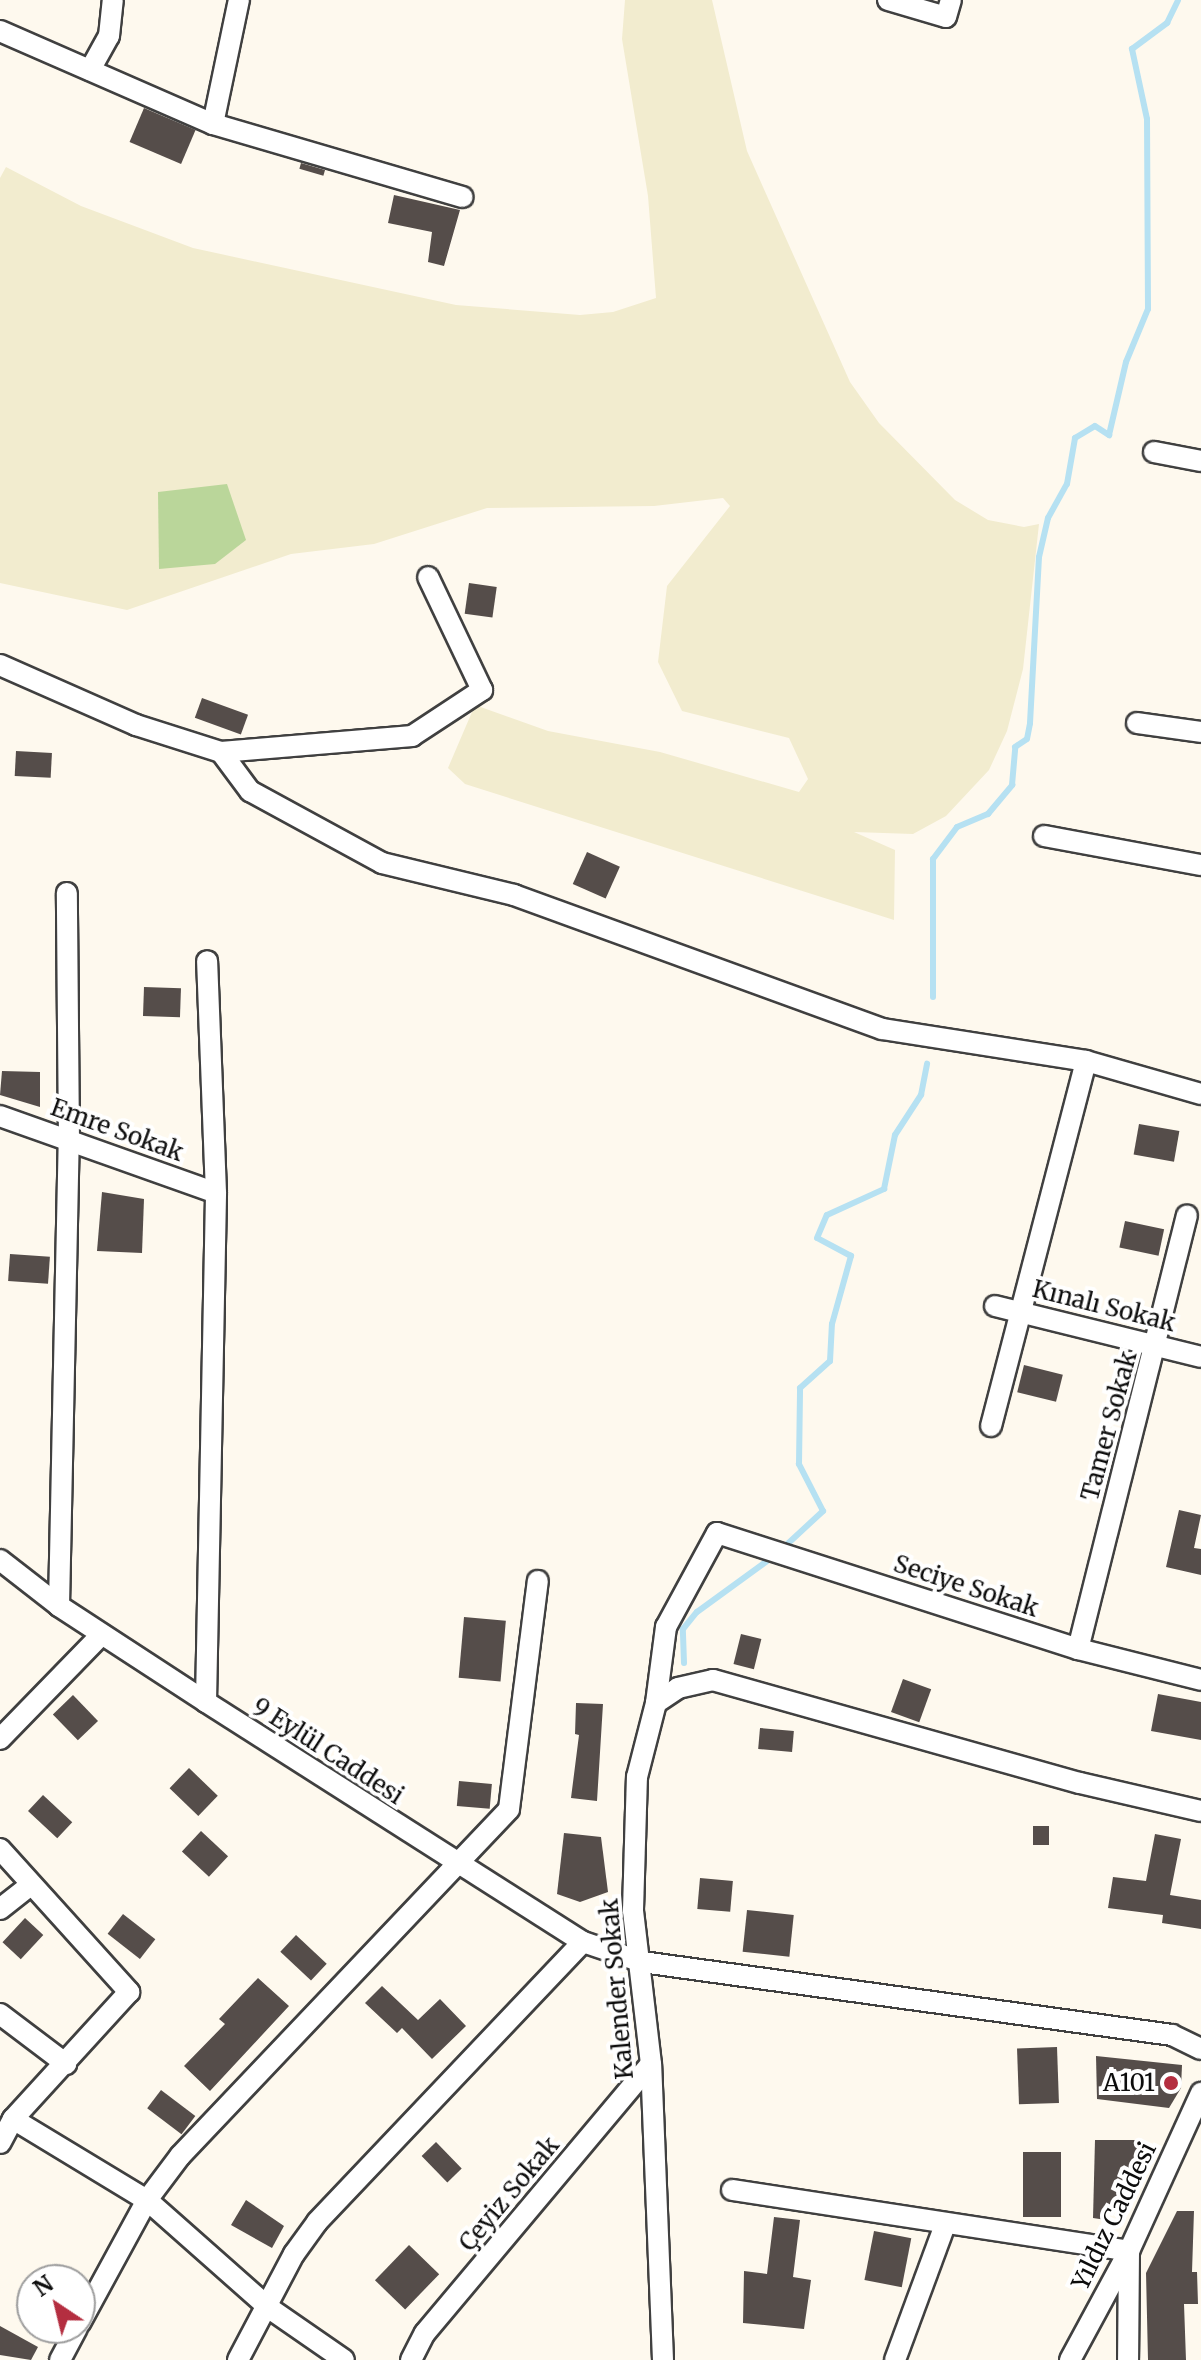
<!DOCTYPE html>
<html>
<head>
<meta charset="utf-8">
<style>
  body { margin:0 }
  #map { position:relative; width:1201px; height:2360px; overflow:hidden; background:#fef9ee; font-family:Merriweather,serif }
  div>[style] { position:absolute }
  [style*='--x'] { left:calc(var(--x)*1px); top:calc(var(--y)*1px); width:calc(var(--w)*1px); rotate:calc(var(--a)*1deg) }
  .farmland>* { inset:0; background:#f2eccf }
  .forest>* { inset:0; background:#bad69a }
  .stream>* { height:6px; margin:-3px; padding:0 3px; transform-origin:3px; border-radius:3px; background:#b6e1f2 }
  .building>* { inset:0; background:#554d4a; transform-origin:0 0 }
  .roads { filter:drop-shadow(2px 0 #404040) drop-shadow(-2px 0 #404040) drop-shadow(0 2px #404040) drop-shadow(0 -2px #404040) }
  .minor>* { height:20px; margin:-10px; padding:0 10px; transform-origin:10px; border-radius:10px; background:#fff }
  .dots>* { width:22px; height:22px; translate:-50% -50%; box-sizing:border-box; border:4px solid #fff; border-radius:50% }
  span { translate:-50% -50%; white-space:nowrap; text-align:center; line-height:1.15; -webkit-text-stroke:8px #fff; paint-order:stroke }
  .street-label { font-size:24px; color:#0d0d0d }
  .poi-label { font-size:24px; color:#0d0d0d }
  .right { translate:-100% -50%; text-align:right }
  .north { position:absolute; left:16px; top:2264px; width:80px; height:80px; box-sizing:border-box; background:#fff; border:2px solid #9e9e9e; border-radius:50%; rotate:325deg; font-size:22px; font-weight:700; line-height:32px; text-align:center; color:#0d0d0d }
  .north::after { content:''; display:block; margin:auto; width:28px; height:36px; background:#b42e40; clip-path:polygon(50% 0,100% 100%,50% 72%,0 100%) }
</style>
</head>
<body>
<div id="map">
  <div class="farmland">
    <i style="clip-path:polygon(625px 0,712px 0,747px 151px,850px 382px,879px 423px,955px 500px,988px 520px,1024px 527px,1039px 524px,1023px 669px,1007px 731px,989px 770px,946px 816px,913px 834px,854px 832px,895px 850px,894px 920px,465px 784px,448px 768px,475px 705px,548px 731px,660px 752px,799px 792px,808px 779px,789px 738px,682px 711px,658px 662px,667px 586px,730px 506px,723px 498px,654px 506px,487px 508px,374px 544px,291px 554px,127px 610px,0 583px,0 178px,6px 167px,81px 206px,193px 248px,456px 305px,580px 315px,613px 312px,656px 298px,648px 196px,622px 39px)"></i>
  </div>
  <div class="forest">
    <i style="clip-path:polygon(227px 484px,246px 540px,215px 564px,159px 569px,158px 492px)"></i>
  </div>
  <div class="stream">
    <i style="--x:933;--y:997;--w:138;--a:-90"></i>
    <i style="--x:933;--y:859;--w:40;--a:-53"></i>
    <i style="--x:957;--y:827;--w:34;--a:-23"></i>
    <i style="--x:988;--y:814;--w:38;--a:-50"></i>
    <i style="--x:1012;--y:785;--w:38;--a:-85"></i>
    <i style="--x:1015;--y:747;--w:14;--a:-34"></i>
    <i style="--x:1027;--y:739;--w:16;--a:-79"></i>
    <i style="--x:1030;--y:723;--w:166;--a:-86.9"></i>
    <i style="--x:1039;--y:557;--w:40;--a:-77"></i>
    <i style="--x:1048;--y:518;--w:39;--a:-61"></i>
    <i style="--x:1067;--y:484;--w:47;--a:-80.1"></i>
    <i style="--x:1075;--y:438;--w:23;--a:-31"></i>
    <i style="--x:1095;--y:426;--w:17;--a:33"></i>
    <i style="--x:1109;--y:435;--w:75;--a:-76.9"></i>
    <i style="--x:1126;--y:362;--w:57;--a:-67.5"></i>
    <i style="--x:1148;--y:309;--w:190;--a:-90.3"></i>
    <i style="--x:1147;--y:119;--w:72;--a:-102.1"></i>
    <i style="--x:1132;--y:49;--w:44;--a:-36.6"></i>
    <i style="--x:1167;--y:23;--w:25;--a:-64"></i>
    <i style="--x:782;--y:1549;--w:56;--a:-42.8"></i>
    <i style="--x:823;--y:1511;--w:53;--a:-117.1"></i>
    <i style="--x:799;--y:1464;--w:76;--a:-89.2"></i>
    <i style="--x:800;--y:1388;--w:40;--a:-42"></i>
    <i style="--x:830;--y:1361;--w:37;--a:-87"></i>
    <i style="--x:832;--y:1324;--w:71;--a:-74.4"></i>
    <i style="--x:851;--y:1256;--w:38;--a:-152"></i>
    <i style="--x:817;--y:1238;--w:25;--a:-67"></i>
    <i style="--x:827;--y:1215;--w:63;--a:-24.5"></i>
    <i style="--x:884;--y:1189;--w:55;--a:-78.5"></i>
    <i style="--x:895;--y:1135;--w:48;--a:-57"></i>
    <i style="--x:921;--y:1095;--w:32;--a:-79"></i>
    <i style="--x:684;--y:1663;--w:34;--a:-92"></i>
    <i style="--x:683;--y:1629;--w:22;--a:-51"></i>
    <i style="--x:697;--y:1612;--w:95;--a:-36"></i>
  </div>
  <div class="building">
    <i style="left:144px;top:108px;width:56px;height:37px;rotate:23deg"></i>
    <i style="left:301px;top:163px;width:25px;height:6px;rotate:16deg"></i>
    <i style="clip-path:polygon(394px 195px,460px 210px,444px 266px,428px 262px,432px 232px,388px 223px)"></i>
    <i style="left:469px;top:583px;width:28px;height:31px;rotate:8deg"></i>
    <i style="left:202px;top:698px;width:49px;height:21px;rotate:20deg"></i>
    <i style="left:16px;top:751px;width:36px;height:25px;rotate:3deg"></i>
    <i style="left:587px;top:852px;width:36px;height:35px;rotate:24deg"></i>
    <i style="left:144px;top:987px;width:37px;height:29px;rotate:2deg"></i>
    <i style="clip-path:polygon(2px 1071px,40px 1072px,40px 1107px,0 1095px)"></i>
    <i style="left:1139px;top:1124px;width:41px;height:31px;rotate:10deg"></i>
    <i style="clip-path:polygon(102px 1192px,144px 1199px,142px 1253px,97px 1251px)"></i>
    <i style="left:1125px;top:1221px;width:40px;height:27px;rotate:12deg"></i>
    <i style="left:10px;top:1254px;width:40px;height:27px;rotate:4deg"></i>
    <i style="left:1024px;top:1365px;width:40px;height:28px;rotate:14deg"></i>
    <i style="clip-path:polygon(1179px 1510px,1201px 1515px,1194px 1548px,1201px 1549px,1201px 1575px,1166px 1567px)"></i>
    <i style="left:464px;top:1617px;width:42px;height:61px;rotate:5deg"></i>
    <i style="left:741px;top:1634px;width:21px;height:31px;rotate:14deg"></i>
    <i style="left:903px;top:1679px;width:30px;height:35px;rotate:20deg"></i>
    <i style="clip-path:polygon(1158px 1694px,1201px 1702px,1201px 1740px,1151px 1731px)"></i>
    <i style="left:73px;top:1695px;width:36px;height:28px;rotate:46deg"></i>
    <i style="clip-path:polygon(576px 1703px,603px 1704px,597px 1801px,571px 1798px,579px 1735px,575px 1734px)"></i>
    <i style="left:760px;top:1728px;width:34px;height:21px;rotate:5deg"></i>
    <i style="left:189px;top:1768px;width:40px;height:28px;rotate:44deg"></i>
    <i style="left:459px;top:1781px;width:33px;height:25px;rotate:5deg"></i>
    <i style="left:43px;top:1795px;width:40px;height:22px;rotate:43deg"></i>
    <i style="left:1033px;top:1826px;width:16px;height:19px"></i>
    <i style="left:201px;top:1831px;width:37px;height:28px;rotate:43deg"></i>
    <i style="clip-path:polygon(564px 1833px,601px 1837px,608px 1892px,580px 1902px,557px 1894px)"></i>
    <i style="clip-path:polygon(1155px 1834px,1181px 1839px,1170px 1895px,1201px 1900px,1201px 1929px,1162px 1923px,1163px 1915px,1108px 1908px,1113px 1877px,1146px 1881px)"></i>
    <i style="left:700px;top:1878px;width:33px;height:31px;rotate:5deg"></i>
    <i style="left:747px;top:1910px;width:47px;height:42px;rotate:6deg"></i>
    <i style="left:123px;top:1914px;width:41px;height:25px;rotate:38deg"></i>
    <i style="left:25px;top:1918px;width:25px;height:33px;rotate:43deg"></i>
    <i style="left:296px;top:1935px;width:42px;height:23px;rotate:43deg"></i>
    <i style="clip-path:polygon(258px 1978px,289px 2006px,210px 2091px,184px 2066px,225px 2024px,219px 2019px)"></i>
    <i style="clip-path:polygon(382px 1986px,418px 2020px,440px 1999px,466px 2026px,432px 2059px,402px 2028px,397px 2033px,365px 2003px)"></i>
    <i style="left:1057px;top:2047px;width:56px;height:40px;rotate:88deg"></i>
    <i style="clip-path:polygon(1096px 2056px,1182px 2065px,1181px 2088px,1169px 2108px,1097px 2099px)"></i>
    <i style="left:161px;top:2090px;width:43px;height:23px;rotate:37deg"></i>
    <i style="clip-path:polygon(1095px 2140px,1142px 2140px,1142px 2152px,1106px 2220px,1093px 2218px)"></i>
    <i style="left:436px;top:2142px;width:37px;height:20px;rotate:46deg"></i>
    <i style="left:1023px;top:2152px;width:38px;height:65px"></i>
    <i style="clip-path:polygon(246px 2200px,284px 2226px,272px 2248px,231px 2225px)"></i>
    <i style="clip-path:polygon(1177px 2211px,1194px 2211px,1192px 2272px,1197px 2272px,1198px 2304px,1184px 2304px,1186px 2360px,1148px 2360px,1146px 2273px)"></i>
    <i style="clip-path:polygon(774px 2217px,800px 2220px,793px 2277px,811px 2280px,804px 2329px,743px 2323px,744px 2271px,767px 2274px)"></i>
    <i style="left:874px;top:2231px;width:38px;height:50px;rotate:11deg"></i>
    <i style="left:409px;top:2245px;width:42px;height:49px;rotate:44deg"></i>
    <i style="clip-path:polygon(0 2326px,38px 2347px,31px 2360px,0 2355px)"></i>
  </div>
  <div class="roads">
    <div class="minor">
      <i style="--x:888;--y:0;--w:60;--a:16.3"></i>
      <i style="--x:946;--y:17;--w:18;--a:-74"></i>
      <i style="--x:0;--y:31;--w:232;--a:23.6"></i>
      <i style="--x:213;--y:124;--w:260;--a:16.3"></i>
      <i style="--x:90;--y:70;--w:39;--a:-61"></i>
      <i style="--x:109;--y:36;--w:36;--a:-84"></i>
      <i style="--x:213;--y:124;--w:127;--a:-78.2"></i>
      <i style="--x:1154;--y:452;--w:48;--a:10.8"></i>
      <i style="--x:0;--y:665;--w:149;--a:23.8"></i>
      <i style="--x:136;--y:725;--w:89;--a:17.6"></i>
      <i style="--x:221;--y:752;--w:192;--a:-4.8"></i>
      <i style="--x:412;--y:736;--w:84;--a:-33.3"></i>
      <i style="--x:482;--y:690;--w:125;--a:-115.5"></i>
      <i style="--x:1137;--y:723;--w:65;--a:8"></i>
      <i style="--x:221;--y:752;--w:49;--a:53.4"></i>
      <i style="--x:250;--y:791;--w:150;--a:28.6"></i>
      <i style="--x:382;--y:863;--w:136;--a:13.6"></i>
      <i style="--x:514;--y:895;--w:392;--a:20"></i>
      <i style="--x:882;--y:1029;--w:206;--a:8.9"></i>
      <i style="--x:1086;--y:1061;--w:120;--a:16"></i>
      <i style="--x:1044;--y:836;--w:160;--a:10.5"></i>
      <i style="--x:0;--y:1116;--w:229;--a:19.6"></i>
      <i style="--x:995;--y:1306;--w:212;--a:13.9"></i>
      <i style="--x:991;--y:1426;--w:377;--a:-75.4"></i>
      <i style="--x:0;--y:1560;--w:75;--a:37.9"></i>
      <i style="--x:59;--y:1606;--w:176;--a:33.1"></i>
      <i style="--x:206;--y:1702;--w:447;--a:32.5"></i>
      <i style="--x:583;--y:1942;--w:62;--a:18.7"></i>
      <i style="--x:642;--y:1962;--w:535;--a:7.84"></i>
      <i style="--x:1172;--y:2035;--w:32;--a:26"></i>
      <i style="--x:59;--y:1606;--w:465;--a:-88.8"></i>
      <i style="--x:69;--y:1141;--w:248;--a:-90.5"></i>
      <i style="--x:1078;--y:1649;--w:447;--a:-75.9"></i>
      <i style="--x:206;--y:1702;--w:509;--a:-88.87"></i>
      <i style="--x:216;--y:1193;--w:232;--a:-92.2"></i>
      <i style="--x:656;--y:1703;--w:27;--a:-34"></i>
      <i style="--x:678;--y:1688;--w:36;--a:-13"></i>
      <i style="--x:713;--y:1680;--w:381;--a:15.7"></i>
      <i style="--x:1080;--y:1783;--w:124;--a:13"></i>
      <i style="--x:0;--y:1739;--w:146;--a:-45.8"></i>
      <i style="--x:0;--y:1849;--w:193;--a:47.9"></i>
      <i style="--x:129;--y:1992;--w:172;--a:132.4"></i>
      <i style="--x:13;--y:2119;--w:27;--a:118"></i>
      <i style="--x:0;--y:1909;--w:39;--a:-38"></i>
      <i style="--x:0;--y:2014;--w:83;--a:37.1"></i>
      <i style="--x:13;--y:2119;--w:157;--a:31.2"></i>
      <i style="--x:147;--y:2200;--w:163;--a:41.5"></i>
      <i style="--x:269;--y:2308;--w:91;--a:34.7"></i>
      <i style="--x:732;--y:2190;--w:402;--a:8.7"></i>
      <i style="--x:1129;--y:2251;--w:109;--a:90.5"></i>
      <i style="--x:80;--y:2323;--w:140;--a:-61.4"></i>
      <i style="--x:147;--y:2200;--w:55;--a:-53.1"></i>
      <i style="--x:180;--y:2156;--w:478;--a:-46.5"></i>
      <i style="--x:509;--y:1809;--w:230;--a:-82.8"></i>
      <i style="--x:60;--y:2360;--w:36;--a:-62"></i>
      <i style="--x:238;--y:2360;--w:120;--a:-62.2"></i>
      <i style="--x:294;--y:2254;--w:39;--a:-54"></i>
      <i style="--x:317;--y:2222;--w:386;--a:-46.5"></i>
      <i style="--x:411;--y:2360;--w:30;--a:-63"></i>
      <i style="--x:425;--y:2333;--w:351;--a:-50"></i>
      <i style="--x:663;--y:2360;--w:296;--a:-92.3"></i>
      <i style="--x:651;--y:2064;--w:155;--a:-96.7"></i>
      <i style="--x:633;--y:1910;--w:133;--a:-88.3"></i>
      <i style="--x:637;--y:1777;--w:76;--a:-75.6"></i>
      <i style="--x:656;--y:1703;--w:77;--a:-82.5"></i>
      <i style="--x:666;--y:1627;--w:107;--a:-61.5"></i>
      <i style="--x:717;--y:1533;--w:379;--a:17.8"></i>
      <i style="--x:1078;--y:1649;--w:127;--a:14.1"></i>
      <i style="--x:895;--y:2360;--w:144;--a:-69.7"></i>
      <i style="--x:1070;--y:2360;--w:124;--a:-61.6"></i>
      <i style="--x:1129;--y:2251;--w:174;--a:-65.5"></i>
    </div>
  </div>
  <div class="dots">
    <i style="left:1171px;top:2083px;background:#b42e40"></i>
  </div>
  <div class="street-label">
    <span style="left:117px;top:1130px;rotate:20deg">Emre Sokak</span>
    <span style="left:1104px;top:1306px;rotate:14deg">Kınalı Sokak</span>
    <span style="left:1109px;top:1426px;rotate:-75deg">Tamer Sokak</span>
    <span style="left:966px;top:1586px;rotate:18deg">Seciye Sokak</span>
    <span style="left:328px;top:1751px;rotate:33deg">9 Eylül Caddesi</span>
    <span style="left:617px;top:1989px;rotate:-95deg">Kalender Sokak</span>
    <span style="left:509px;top:2194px;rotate:-50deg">Çeyiz Sokak</span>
    <span style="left:1114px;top:2216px;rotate:-64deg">Yıldız Caddesi</span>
  </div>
  <div class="poi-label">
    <span class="right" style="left:1155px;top:2083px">A101</span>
  </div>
  <div class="north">N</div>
</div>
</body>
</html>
